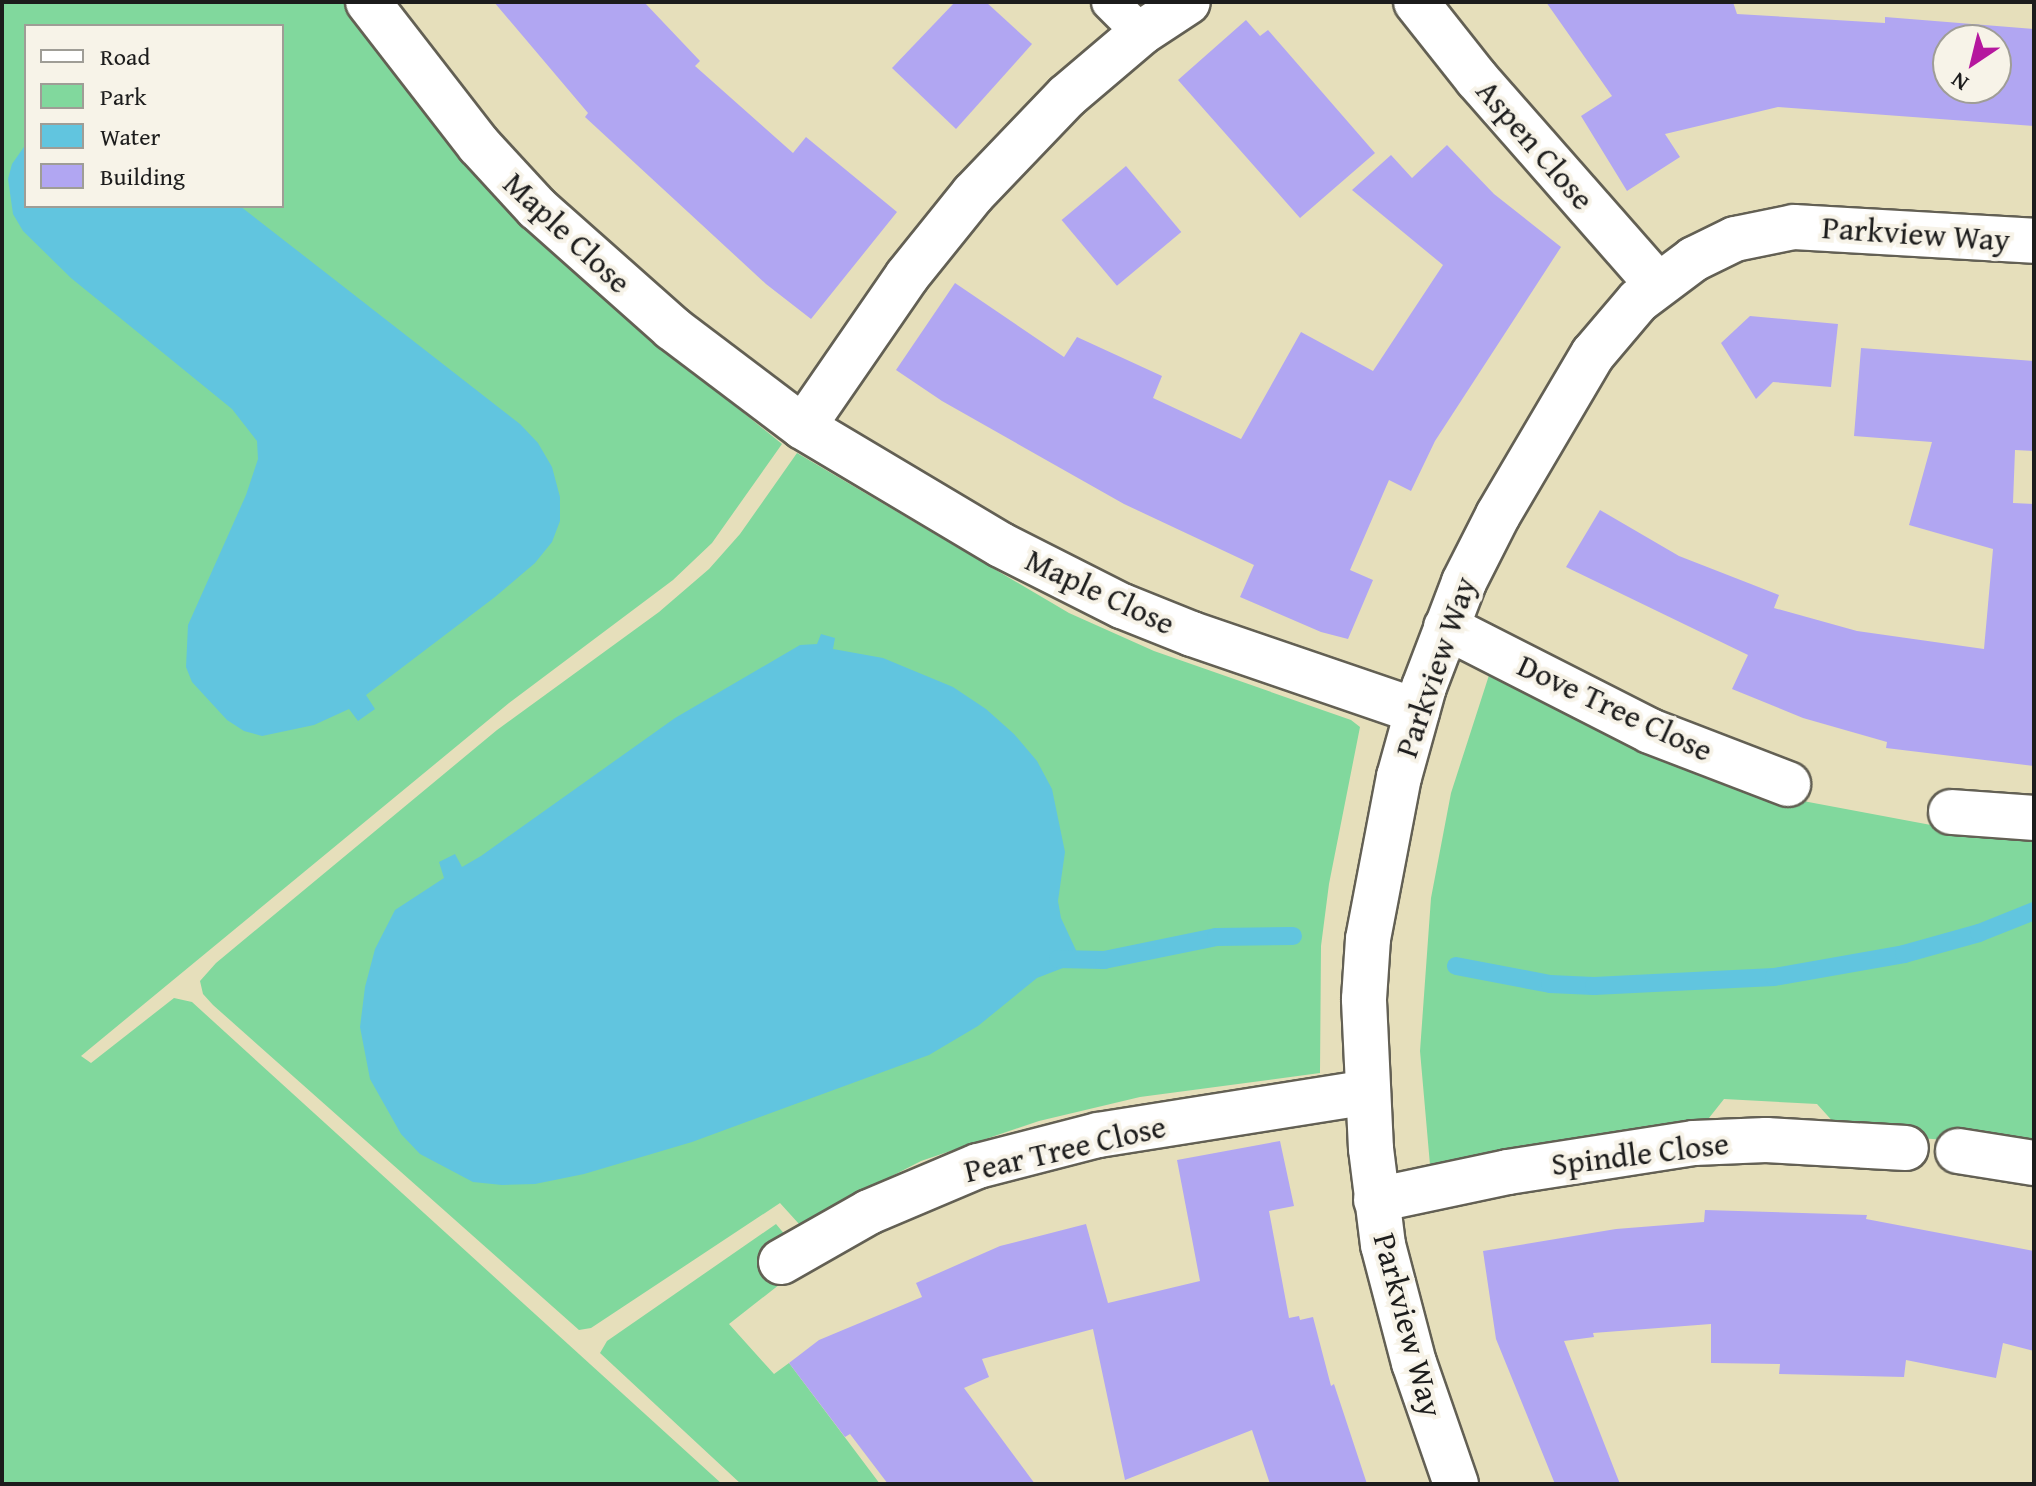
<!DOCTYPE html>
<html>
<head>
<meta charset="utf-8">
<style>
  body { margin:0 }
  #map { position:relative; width:2036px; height:1486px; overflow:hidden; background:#e6dfbb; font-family:"Gentium Book Plus",serif }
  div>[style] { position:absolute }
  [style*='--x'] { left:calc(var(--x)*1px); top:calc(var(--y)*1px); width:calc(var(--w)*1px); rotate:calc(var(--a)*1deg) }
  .green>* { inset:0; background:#81d89d }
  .water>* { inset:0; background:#61c5df }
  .stream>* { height:18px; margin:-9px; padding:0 9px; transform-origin:9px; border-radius:9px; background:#61c5df }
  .building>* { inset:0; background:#b1a6f2; transform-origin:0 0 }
  .roads { filter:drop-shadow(2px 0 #636054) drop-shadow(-2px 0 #636054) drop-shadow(0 2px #636054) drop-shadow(0 -2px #636054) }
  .lane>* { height:36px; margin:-18px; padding:0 18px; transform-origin:18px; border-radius:18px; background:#fff }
  .street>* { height:44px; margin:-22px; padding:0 22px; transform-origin:22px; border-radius:22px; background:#fff }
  span { translate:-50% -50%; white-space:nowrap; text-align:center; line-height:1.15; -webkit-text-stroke:8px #f7f3e8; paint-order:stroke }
  .street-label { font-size:32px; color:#1c1c1c }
  .frame { position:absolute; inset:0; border:4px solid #1c1c1c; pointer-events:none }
  .legend { position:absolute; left:24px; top:24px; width:260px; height:184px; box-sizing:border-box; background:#f7f3e8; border:2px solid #9f9d96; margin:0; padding:10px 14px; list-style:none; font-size:24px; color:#1c1c1c }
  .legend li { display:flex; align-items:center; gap:16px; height:40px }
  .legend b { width:40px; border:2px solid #9f9d96 }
  .north { position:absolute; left:1932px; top:24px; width:80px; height:80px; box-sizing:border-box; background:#f7f3e8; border:2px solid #9f9d96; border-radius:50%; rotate:215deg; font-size:22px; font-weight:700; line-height:32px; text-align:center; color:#1c1c1c }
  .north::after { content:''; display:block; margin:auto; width:28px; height:36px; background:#b5179e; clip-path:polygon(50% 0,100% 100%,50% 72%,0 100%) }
</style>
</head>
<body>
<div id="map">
  <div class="green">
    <i style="clip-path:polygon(evenodd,2px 2px,347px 2px,687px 367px,782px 444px,712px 543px,673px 580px,509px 703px,81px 1056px,91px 1063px,174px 998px,192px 1002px,722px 1484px,2px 1484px,2px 2px,26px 26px,282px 26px,282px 206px,26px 206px,26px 26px)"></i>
    <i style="clip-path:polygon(797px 453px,1069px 613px,1154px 651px,1351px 720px,1360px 727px,1329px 884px,1321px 946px,1320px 1073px,1140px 1097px,1039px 1121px,921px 1161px,799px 1224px,780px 1203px,591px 1328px,579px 1330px,213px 1005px,203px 994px,200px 981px,216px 963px,497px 730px,659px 612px,709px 569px,740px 534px)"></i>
    <i style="clip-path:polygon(1491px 669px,1787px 798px,1947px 828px,2034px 837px,2034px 1146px,1918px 1138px,1918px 1130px,1836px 1125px,1817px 1104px,1724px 1099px,1705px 1123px,1430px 1165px,1420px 1051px,1431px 898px,1451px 793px)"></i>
    <i style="clip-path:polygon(776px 1224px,786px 1236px,789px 1277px,729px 1324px,774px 1374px,789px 1363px,880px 1484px,741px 1484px,600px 1353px,607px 1341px)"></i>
  </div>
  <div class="water">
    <i style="clip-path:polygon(26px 144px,26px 206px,240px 206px,520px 424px,538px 443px,552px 467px,560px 497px,560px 521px,552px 542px,535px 563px,495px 597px,366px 695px,375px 709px,358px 721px,349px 709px,314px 725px,262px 736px,244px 731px,227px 720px,192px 682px,186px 667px,188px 625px,246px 495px,258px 459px,257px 441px,232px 409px,71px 278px,23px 231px,13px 214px,8px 179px,12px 164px)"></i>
    <i style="clip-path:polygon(821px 634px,835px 638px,833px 649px,883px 658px,953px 687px,986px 709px,1014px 734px,1037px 761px,1052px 789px,1065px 852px,1058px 901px,1061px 918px,1081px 961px,1037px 978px,978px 1026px,929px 1055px,692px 1142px,584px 1174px,535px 1184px,502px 1185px,473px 1182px,420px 1154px,401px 1134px,370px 1079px,360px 1027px,365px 987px,375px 949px,395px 910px,444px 878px,439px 862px,455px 854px,462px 867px,481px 856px,675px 718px,800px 645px,817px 644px)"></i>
  </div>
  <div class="stream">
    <i style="--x:1058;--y:959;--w:46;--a:1.2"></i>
    <i style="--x:1104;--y:960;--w:114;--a:-11.6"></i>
    <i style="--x:1216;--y:937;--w:77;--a:-0.7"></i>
    <i style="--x:1456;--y:966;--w:96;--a:10.8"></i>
    <i style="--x:1550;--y:984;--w:44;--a:2.6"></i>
    <i style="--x:1594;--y:986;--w:180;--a:-2.9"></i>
    <i style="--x:1774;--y:977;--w:132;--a:-10"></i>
    <i style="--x:1904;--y:954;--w:78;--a:-15.6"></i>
    <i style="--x:1979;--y:933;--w:59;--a:-21.8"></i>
  </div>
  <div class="building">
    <i style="clip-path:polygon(494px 2px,644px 2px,700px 61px,695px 66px,793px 153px,806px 137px,897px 212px,811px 319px,766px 284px,585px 117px,588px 113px)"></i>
    <i style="clip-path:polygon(955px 2px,986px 2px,1032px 44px,956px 129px,892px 68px)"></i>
    <i style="clip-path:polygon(evenodd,1546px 2px,1733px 2px,1737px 14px,1885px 23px,1885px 17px,2034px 29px,2034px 126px,1778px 107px,1665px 134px,1680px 157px,1627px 191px,1581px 116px,1612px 96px,1546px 2px,1948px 40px,1996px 40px,1996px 88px,1948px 88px,1948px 40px)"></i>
    <i style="clip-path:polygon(1246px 20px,1260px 36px,1268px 30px,1375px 153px,1300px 218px,1178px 80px)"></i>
    <i style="clip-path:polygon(1447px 145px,1494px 194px,1561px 247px,1435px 441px,1411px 491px,1389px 480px,1350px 570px,1373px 580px,1348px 639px,1321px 632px,1240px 597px,1254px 565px,1124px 504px,942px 401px,896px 370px,955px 283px,1064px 357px,1077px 337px,1162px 376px,1153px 398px,1241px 439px,1301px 332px,1373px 371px,1443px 265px,1352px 190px,1391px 155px,1412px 178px)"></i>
    <i style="left:1126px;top:166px;width:86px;height:84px;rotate:50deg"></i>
    <i style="clip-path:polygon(1750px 316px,1838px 324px,1831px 387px,1773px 382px,1756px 399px,1721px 343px)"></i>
    <i style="clip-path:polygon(1861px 348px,2034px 361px,2034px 451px,2015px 450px,2013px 503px,2034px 504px,2034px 766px,1886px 748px,1887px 742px,1803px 718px,1732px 689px,1748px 655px,1566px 567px,1600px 510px,1679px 556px,1779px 595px,1774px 608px,1857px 631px,1984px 649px,1993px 549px,1909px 525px,1932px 442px,1854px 436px)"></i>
    <i style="clip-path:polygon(1280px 1141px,1294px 1206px,1269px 1211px,1289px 1318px,1299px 1316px,1300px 1320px,1313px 1317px,1331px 1386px,1334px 1384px,1367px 1484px,1270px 1484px,1252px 1430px,1125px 1480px,1093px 1329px,982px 1359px,989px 1377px,964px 1388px,1035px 1484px,888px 1484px,850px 1434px,845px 1437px,789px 1363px,819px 1340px,922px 1297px,916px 1283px,1000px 1246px,1086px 1224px,1108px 1303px,1200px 1281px,1177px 1160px)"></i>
    <i style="clip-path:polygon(1705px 1210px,1867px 1215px,1866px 1219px,2034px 1251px,2034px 1351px,2003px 1343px,1996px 1378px,1906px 1360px,1904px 1377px,1779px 1374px,1780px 1364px,1711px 1363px,1711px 1324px,1593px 1333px,1594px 1337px,1564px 1341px,1620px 1484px,1555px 1484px,1496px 1339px,1483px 1251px,1616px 1229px,1704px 1222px)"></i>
  </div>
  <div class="roads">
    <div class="lane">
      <i style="--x:1110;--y:2;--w:44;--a:45"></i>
    </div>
    <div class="street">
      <i style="--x:368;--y:2;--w:181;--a:52.2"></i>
      <i style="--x:479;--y:145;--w:86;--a:47.4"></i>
      <i style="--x:537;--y:208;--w:181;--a:41.6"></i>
      <i style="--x:672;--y:328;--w:164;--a:37.1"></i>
      <i style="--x:803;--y:427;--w:230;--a:30.8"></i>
      <i style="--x:1001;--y:545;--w:136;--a:26.8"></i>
      <i style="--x:1122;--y:606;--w:75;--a:21.8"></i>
      <i style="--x:1192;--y:634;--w:238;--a:18.9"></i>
      <i style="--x:1416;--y:2;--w:98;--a:51.6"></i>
      <i style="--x:1477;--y:79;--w:273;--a:48.7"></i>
      <i style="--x:803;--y:427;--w:183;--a:-55.4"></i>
      <i style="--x:907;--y:276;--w:105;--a:-51.2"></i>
      <i style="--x:973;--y:194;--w:136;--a:-46.2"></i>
      <i style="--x:1067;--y:96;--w:97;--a:-40.4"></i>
      <i style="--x:1141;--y:33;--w:56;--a:-33.4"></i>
      <i style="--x:1446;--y:627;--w:229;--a:27"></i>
      <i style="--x:1650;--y:731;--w:148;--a:21"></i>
      <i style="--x:1951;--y:812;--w:83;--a:4.1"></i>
      <i style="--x:1958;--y:1151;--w:77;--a:9"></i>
      <i style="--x:1376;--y:1200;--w:135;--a:-12"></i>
      <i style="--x:1508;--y:1172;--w:188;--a:-8.9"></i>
      <i style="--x:1694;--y:1143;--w:72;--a:-2.4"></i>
      <i style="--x:1766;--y:1140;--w:140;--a:3.3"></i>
      <i style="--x:781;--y:1262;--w:101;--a:-29.6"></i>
      <i style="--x:869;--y:1212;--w:118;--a:-22.9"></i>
      <i style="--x:978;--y:1166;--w:124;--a:-14.5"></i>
      <i style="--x:1098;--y:1135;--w:273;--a:-9"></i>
      <i style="--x:1456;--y:1484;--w:128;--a:-109.1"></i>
      <i style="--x:1414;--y:1363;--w:122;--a:-104.7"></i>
      <i style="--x:1383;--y:1245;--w:97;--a:-97.1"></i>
      <i style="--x:1371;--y:1149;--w:150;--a:-92.7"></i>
      <i style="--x:1364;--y:999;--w:60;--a:-86.2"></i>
      <i style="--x:1368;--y:939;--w:165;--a:-79.2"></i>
      <i style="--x:1399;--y:777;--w:93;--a:-74.5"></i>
      <i style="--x:1424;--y:687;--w:112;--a:-69.1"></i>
      <i style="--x:1464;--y:582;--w:75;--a:-63.1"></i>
      <i style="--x:1498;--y:515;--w:187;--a:-59.5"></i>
      <i style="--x:1593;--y:354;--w:70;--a:-49.7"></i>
      <i style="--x:1638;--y:301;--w:70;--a:-36.9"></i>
      <i style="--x:1694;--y:259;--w:46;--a:-26"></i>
      <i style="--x:1735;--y:239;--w:60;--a:-11.5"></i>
      <i style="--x:1794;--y:227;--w:240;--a:3.3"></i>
    </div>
  </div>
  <div class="street-label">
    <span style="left:1535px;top:145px;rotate:49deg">Aspen Close</span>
    <span style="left:567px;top:233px;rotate:43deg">Maple Close</span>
    <span style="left:1916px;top:234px;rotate:4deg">Parkview Way</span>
    <span style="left:1100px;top:592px;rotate:25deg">Maple Close</span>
    <span style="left:1436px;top:667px;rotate:-71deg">Parkview Way</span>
    <span style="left:1615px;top:708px;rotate:25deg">Dove Tree Close</span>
    <span style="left:1065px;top:1149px;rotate:-13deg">Pear Tree Close</span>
    <span style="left:1640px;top:1154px;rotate:-7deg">Spindle Close</span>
    <span style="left:1408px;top:1325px;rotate:75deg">Parkview Way</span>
  </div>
  <div class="frame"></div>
  <ul class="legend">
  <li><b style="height:10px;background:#fff"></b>Road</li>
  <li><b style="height:22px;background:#81d89d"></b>Park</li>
  <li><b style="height:22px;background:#61c5df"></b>Water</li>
  <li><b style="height:22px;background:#b1a6f2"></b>Building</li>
  </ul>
  <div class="north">N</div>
</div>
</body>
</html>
